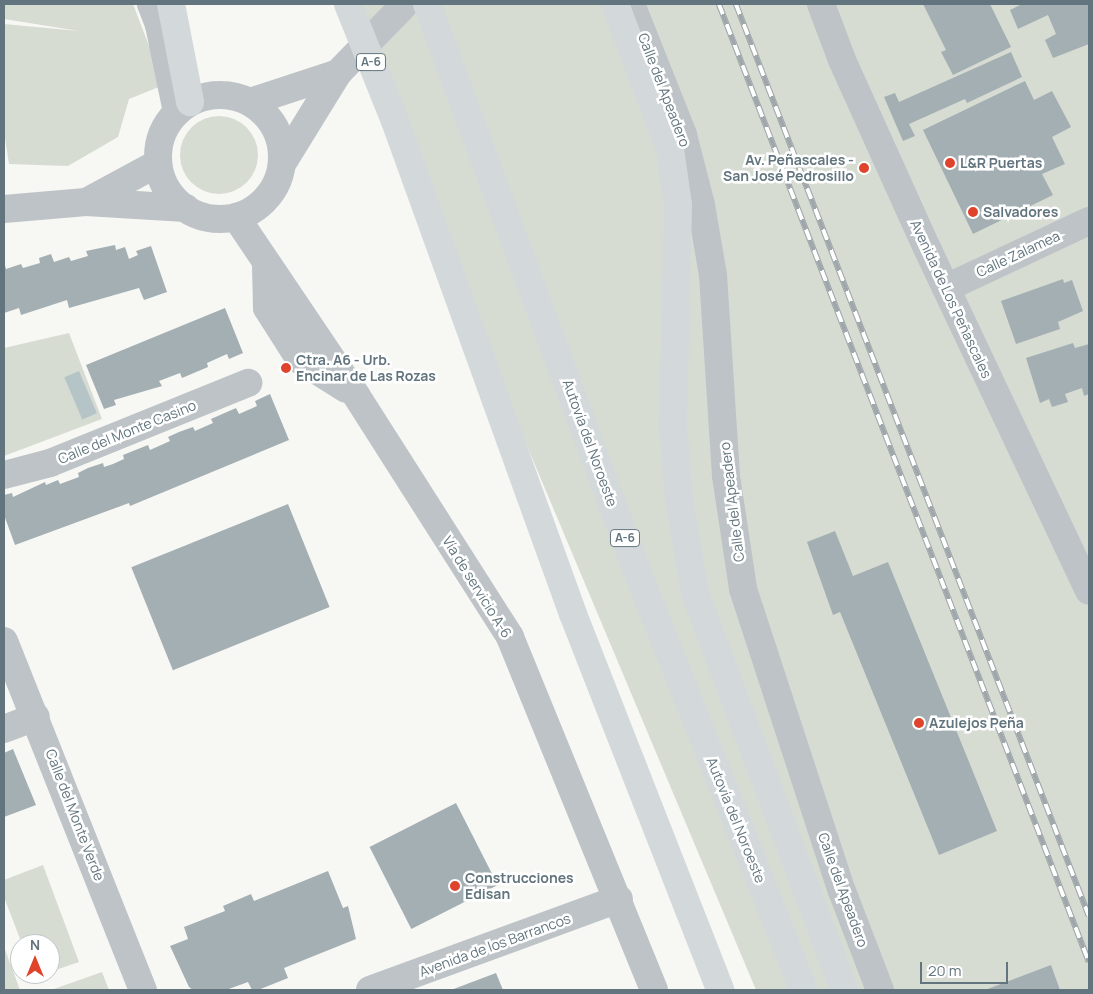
<!DOCTYPE html>
<html>
<head>
<meta charset="utf-8">
<style>
  body { margin:0 }
  #map { position:relative; width:1093px; height:994px; overflow:hidden; background:#f7f7f4; font-family:Manrope,sans-serif }
  div>[style] { position:absolute }
  [style*='--x'] { left:calc(var(--x)*1px); top:calc(var(--y)*1px); width:calc(var(--w)*1px); rotate:calc(var(--a)*1deg) }
  .green>* { inset:0; background:#d7dcd3 }
  .round { border-radius:50% }
  .water>* { inset:0; background:#b5c4c6; transform-origin:0 0 }
  .building>* { inset:0; background:#a4afb3; transform-origin:0 0 }
  .minor>* { height:28px; margin:-14px; padding:0 14px; transform-origin:14px; border-radius:14px; background:#bdc3c6 }
  .minor>.ring { margin:-14px; padding:0; box-sizing:content-box; background:none; border:28px solid #bdc3c6; border-radius:50% }
  .highway>* { height:28px; margin:-14px; padding:0 14px; transform-origin:14px; border-radius:14px; background:#d3d8db }
  .rail>* { height:5.5px; margin-top:-2.75px; transform-origin:0; background:repeating-linear-gradient(90deg,#fff 0 11px,#9fa7ab 0 22px); box-sizing:border-box; border-block:1px solid #9fa7ab }
  .dots>* { width:14px; height:14px; translate:-50% -50%; box-sizing:border-box; border:2px solid #fff; border-radius:50% }
  span { translate:-50% -50%; white-space:nowrap; text-align:center; line-height:1.15; -webkit-text-stroke:5px #fff; paint-order:stroke }
  .shield-label span { padding:1px 4px; background:#fff; border:1px solid; border-radius:4px; -webkit-text-stroke-width:0 }
  .shield-label { font-size:12px; color:#62757e; font-weight:700 }
  .street-label { font-size:14px; color:#62757e }
  .poi-label { font-size:14px; color:#62757e; font-weight:700 }
  .right { translate:-100% -50%; text-align:right }
  .left { translate:0 -50%; text-align:left }
  .frame { position:absolute; inset:0; border:5px solid #62757e; pointer-events:none }
  .north { position:absolute; left:10px; top:934px; width:50px; height:50px; box-sizing:border-box; background:#fff; border:1px solid #c0c8cb; border-radius:50%; rotate:0deg; font-size:14px; font-weight:700; line-height:20px; text-align:center; color:#62757e }
  .north::after { content:''; display:block; margin:auto; width:18px; height:22px; background:#e0432b; clip-path:polygon(50% 0,100% 100%,50% 72%,0 100%) }
  .scale { position:absolute; left:920px; top:962px; width:88px; height:22px; box-sizing:border-box; border:2px solid #62757e; border-top:0; padding-left:6px; font-size:15px; line-height:18px; white-space:nowrap; color:#62757e; -webkit-text-stroke:4px #fff; paint-order:stroke }
</style>
</head>
<body>
<div id="map">
  <div class="green">
    <i style="clip-path:polygon(4px 4px,133px 4px,164px 85px,129px 99px,118px 137px,68px 166px,9px 164px,4px 132px,4px 24px,79px 31px,4px 19px)"></i>
    <i style="clip-path:polygon(341px 4px,1089px 4px,1089px 990px,756px 990px)"></i>
    <i class="round" style="left:180px;top:116px;width:78px;height:78px"></i>
    <i style="clip-path:polygon(69px 333px,102px 419px,4px 456px,4px 348px)"></i>
    <i style="clip-path:polygon(43px 865px,79px 962px,50px 972px,50px 944px,22px 944px,4px 897px,4px 880px)"></i>
    <i style="clip-path:polygon(4px 947px,20px 990px,4px 990px)"></i>
    <i style="clip-path:polygon(102px 972px,109px 990px,51px 990px)"></i>
  </div>
  <div class="water">
    <i style="left:79px;top:371px;width:46px;height:16px;rotate:67deg"></i>
  </div>
  <div class="building">
    <i style="clip-path:polygon(923px 4px,990px 4px,1011px 47px,953px 75px,941px 52px,946px 50px)"></i>
    <i style="clip-path:polygon(1022px 4px,1089px 4px,1089px 44px,1053px 58px,1045px 40px,1056px 34px,1048px 15px,1018px 29px,1010px 10px)"></i>
    <i style="clip-path:polygon(1011px 52px,1022px 77px,967px 103px,965px 99px,909px 124px,915px 136px,903px 141px,884px 97px,895px 93px,899px 102px)"></i>
    <i style="clip-path:polygon(1025px 81px,1034px 100px,1052px 91px,1071px 127px,1052px 137px,1065px 164px,1042px 174px,1053px 195px,973px 234px,923px 130px)"></i>
    <i style="clip-path:polygon(115px 245px,116px 250px,125px 247px,129px 259px,138px 255px,136px 251px,151px 246px,167px 292px,144px 300px,139px 288px,69px 308px,67px 300px,21px 315px,19px 308px,4px 313px,4px 262px,6px 269px,21px 264px,23px 268px,40px 263px,39px 258px,51px 254px,54px 262px,69px 257px,71px 261px,88px 256px,86px 251px)"></i>
    <i style="clip-path:polygon(1063px 279px,1064px 283px,1072px 280px,1083px 311px,1058px 322px,1060px 329px,1016px 344px,1001px 301px)"></i>
    <i style="clip-path:polygon(225px 308px,243px 353px,229px 359px,227px 354px,207px 363px,208px 367px,182px 378px,180px 373px,159px 381px,162px 386px,114px 400px,116px 405px,104px 409px,86px 365px)"></i>
    <i style="clip-path:polygon(1073px 343px,1075px 348px,1089px 344px,1089px 394px,1084px 396px,1082px 388px,1065px 394px,1068px 402px,1052px 407px,1049px 399px,1040px 403px,1026px 358px)"></i>
    <i style="clip-path:polygon(270px 394px,289px 440px,130px 506px,129px 503px,15px 545px,4px 515px,4px 495px,12px 493px,13px 497px,45px 482px,46px 485px,58px 480px,60px 484px,79px 477px,78px 473px,88px 468px,103px 463px,104px 467px,113px 464px,124px 459px,123px 455px,148px 445px,150px 450px,170px 441px,168px 437px,179px 432px,193px 427px,195px 431px,213px 423px,211px 419px,236px 408px,239px 414px,257px 406px,255px 401px)"></i>
    <i style="left:288px;top:504px;width:111px;height:169px;rotate:68deg"></i>
    <i style="clip-path:polygon(835px 531px,853px 576px,888px 562px,997px 831px,939px 855px,840px 612px,833px 615px,807px 542px)"></i>
    <i style="clip-path:polygon(13px 749px,36px 805px,4px 817px,4px 753px)"></i>
    <i style="left:456px;top:803px;width:92px;height:97px;rotate:63deg"></i>
    <i style="clip-path:polygon(328px 871px,343px 908px,348px 906px,356px 939px,284px 968px,288px 978px,258px 990px,252px 990px,248px 982px,226px 990px,193px 990px,189px 987px,170px 946px,188px 939px,184px 927px,225px 911px,223px 906px,251px 894px,254px 901px)"></i>
    <i style="clip-path:polygon(1051px 965px,1060px 990px,985px 990px)"></i>
    <i style="clip-path:polygon(496px 973px,503px 990px,451px 990px)"></i>
  </div>
  <div class="minor">
    <i style="--x:151;--y:4;--w:22;--a:69"></i>
    <i style="--x:159;--y:25;--w:89;--a:78.3"></i>
    <i style="--x:631;--y:4;--w:141;--a:68.3"></i>
    <i style="--x:683;--y:135;--w:72;--a:75.6"></i>
    <i style="--x:701;--y:205;--w:71;--a:80.3"></i>
    <i style="--x:713;--y:275;--w:201;--a:86.3"></i>
    <i style="--x:726;--y:476;--w:114;--a:81.4"></i>
    <i style="--x:743;--y:589;--w:318;--a:71.9"></i>
    <i style="--x:842;--y:891;--w:106;--a:69"></i>
    <i style="--x:821;--y:4;--w:60;--a:69.4"></i>
    <i style="--x:842;--y:60;--w:206;--a:65.7"></i>
    <i style="--x:927;--y:248;--w:379;--a:64.7"></i>
    <i class="ring" style="left:158px;top:95px;width:96px;height:96px"></i>
    <i style="--x:250;--y:102;--w:93;--a:-18.2"></i>
    <i style="--x:282;--y:164;--w:107;--a:-58.4"></i>
    <i style="--x:338;--y:73;--w:96;--a:-45.8"></i>
    <i style="--x:86;--y:202;--w:82;--a:-28.4"></i>
    <i style="--x:4;--y:209;--w:82;--a:-4.9"></i>
    <i style="--x:86;--y:202;--w:100;--a:3.4"></i>
    <i style="--x:236;--y:217;--w:215;--a:56"></i>
    <i style="--x:356;--y:395;--w:287;--a:57.5"></i>
    <i style="--x:510;--y:637;--w:381;--a:67.8"></i>
    <i style="--x:266;--y:266;--w:42;--a:88.6"></i>
    <i style="--x:267;--y:308;--w:62;--a:57.6"></i>
    <i style="--x:300;--y:360;--w:54;--a:32.2"></i>
    <i style="--x:946;--y:288;--w:158;--a:-25.1"></i>
    <i style="--x:4;--y:475;--w:48;--a:-14.6"></i>
    <i style="--x:50;--y:463;--w:214;--a:-22"></i>
    <i style="--x:4;--y:641;--w:376;--a:68.3"></i>
    <i style="--x:4;--y:729;--w:34;--a:-21"></i>
    <i style="--x:370;--y:990;--w:265;--a:-20.1"></i>
  </div>
  <div class="highway">
    <i style="--x:171;--y:4;--w:100;--a:79"></i>
    <i style="--x:348;--y:4;--w:126;--a:68.1"></i>
    <i style="--x:395;--y:121;--w:524;--a:70.15"></i>
    <i style="--x:573;--y:614;--w:404;--a:68.6"></i>
    <i style="--x:427;--y:4;--w:599;--a:69.69"></i>
    <i style="--x:635;--y:566;--w:456;--a:68.3"></i>
    <i style="--x:615;--y:4;--w:155;--a:69.2"></i>
    <i style="--x:670;--y:149;--w:57;--a:81.9"></i>
    <i style="--x:678;--y:205;--w:220;--a:91.3"></i>
    <i style="--x:673;--y:425;--w:75;--a:85.4"></i>
    <i style="--x:679;--y:500;--w:94;--a:80.2"></i>
    <i style="--x:695;--y:593;--w:424;--a:69.4"></i>
  </div>
  <div class="rail">
    <i style="--x:719;--y:4;--w:1027;--a:68.88"></i>
    <i style="--x:736;--y:4;--w:978;--a:68.84"></i>
  </div>
  <div class="dots">
    <i style="left:950px;top:163px;background:#e0432b"></i>
    <i style="left:864px;top:168px;background:#e0432b"></i>
    <i style="left:973px;top:212px;background:#e0432b"></i>
    <i style="left:286px;top:368px;background:#e0432b"></i>
    <i style="left:919px;top:723px;background:#e0432b"></i>
    <i style="left:455px;top:886px;background:#e0432b"></i>
  </div>
  <div class="shield-label">
    <span style="left:371px;top:62px">A-6</span>
    <span style="left:625px;top:538px">A-6</span>
  </div>
  <div class="street-label">
    <span style="left:664px;top:90px;rotate:69deg">Calle del Apeadero</span>
    <span style="left:1018px;top:254px;rotate:-25deg">Calle Zalamea</span>
    <span style="left:951px;top:299px;rotate:65deg">Avenida de Los Peñascales</span>
    <span style="left:127px;top:432px;rotate:-22deg">Calle del Monte Casino</span>
    <span style="left:590px;top:443px;rotate:70deg">Autovía del Noroeste</span>
    <span style="left:732px;top:502px;rotate:-97deg">Calle del Apeadero</span>
    <span style="left:477px;top:587px;rotate:58deg">Vía de servicio A-6</span>
    <span style="left:75px;top:815px;rotate:69deg">Calle del Monte Verde</span>
    <span style="left:736px;top:820px;rotate:68deg">Autovía del Noroeste</span>
    <span style="left:843px;top:890px;rotate:70deg">Calle del Apeadero</span>
    <span style="left:495px;top:945px;rotate:-20deg">Avenida de los Barrancos</span>
  </div>
  <div class="poi-label">
    <span class="right" style="left:854px;top:168px">Av. Peñascales -<br>San José Pedrosillo</span>
    <span class="left" style="left:960px;top:163px">L&amp;R Puertas</span>
    <span class="left" style="left:983px;top:212px">Salvadores</span>
    <span class="left" style="left:296px;top:368px">Ctra. A6 - Urb.<br>Encinar de Las Rozas</span>
    <span class="left" style="left:929px;top:723px">Azulejos Peña</span>
    <span class="left" style="left:465px;top:886px">Construcciones<br>Edisan</span>
  </div>
  <div class="frame"></div>
  <div class="north">N</div>
  <div class="scale">20 m</div>
</div>
</body>
</html>
